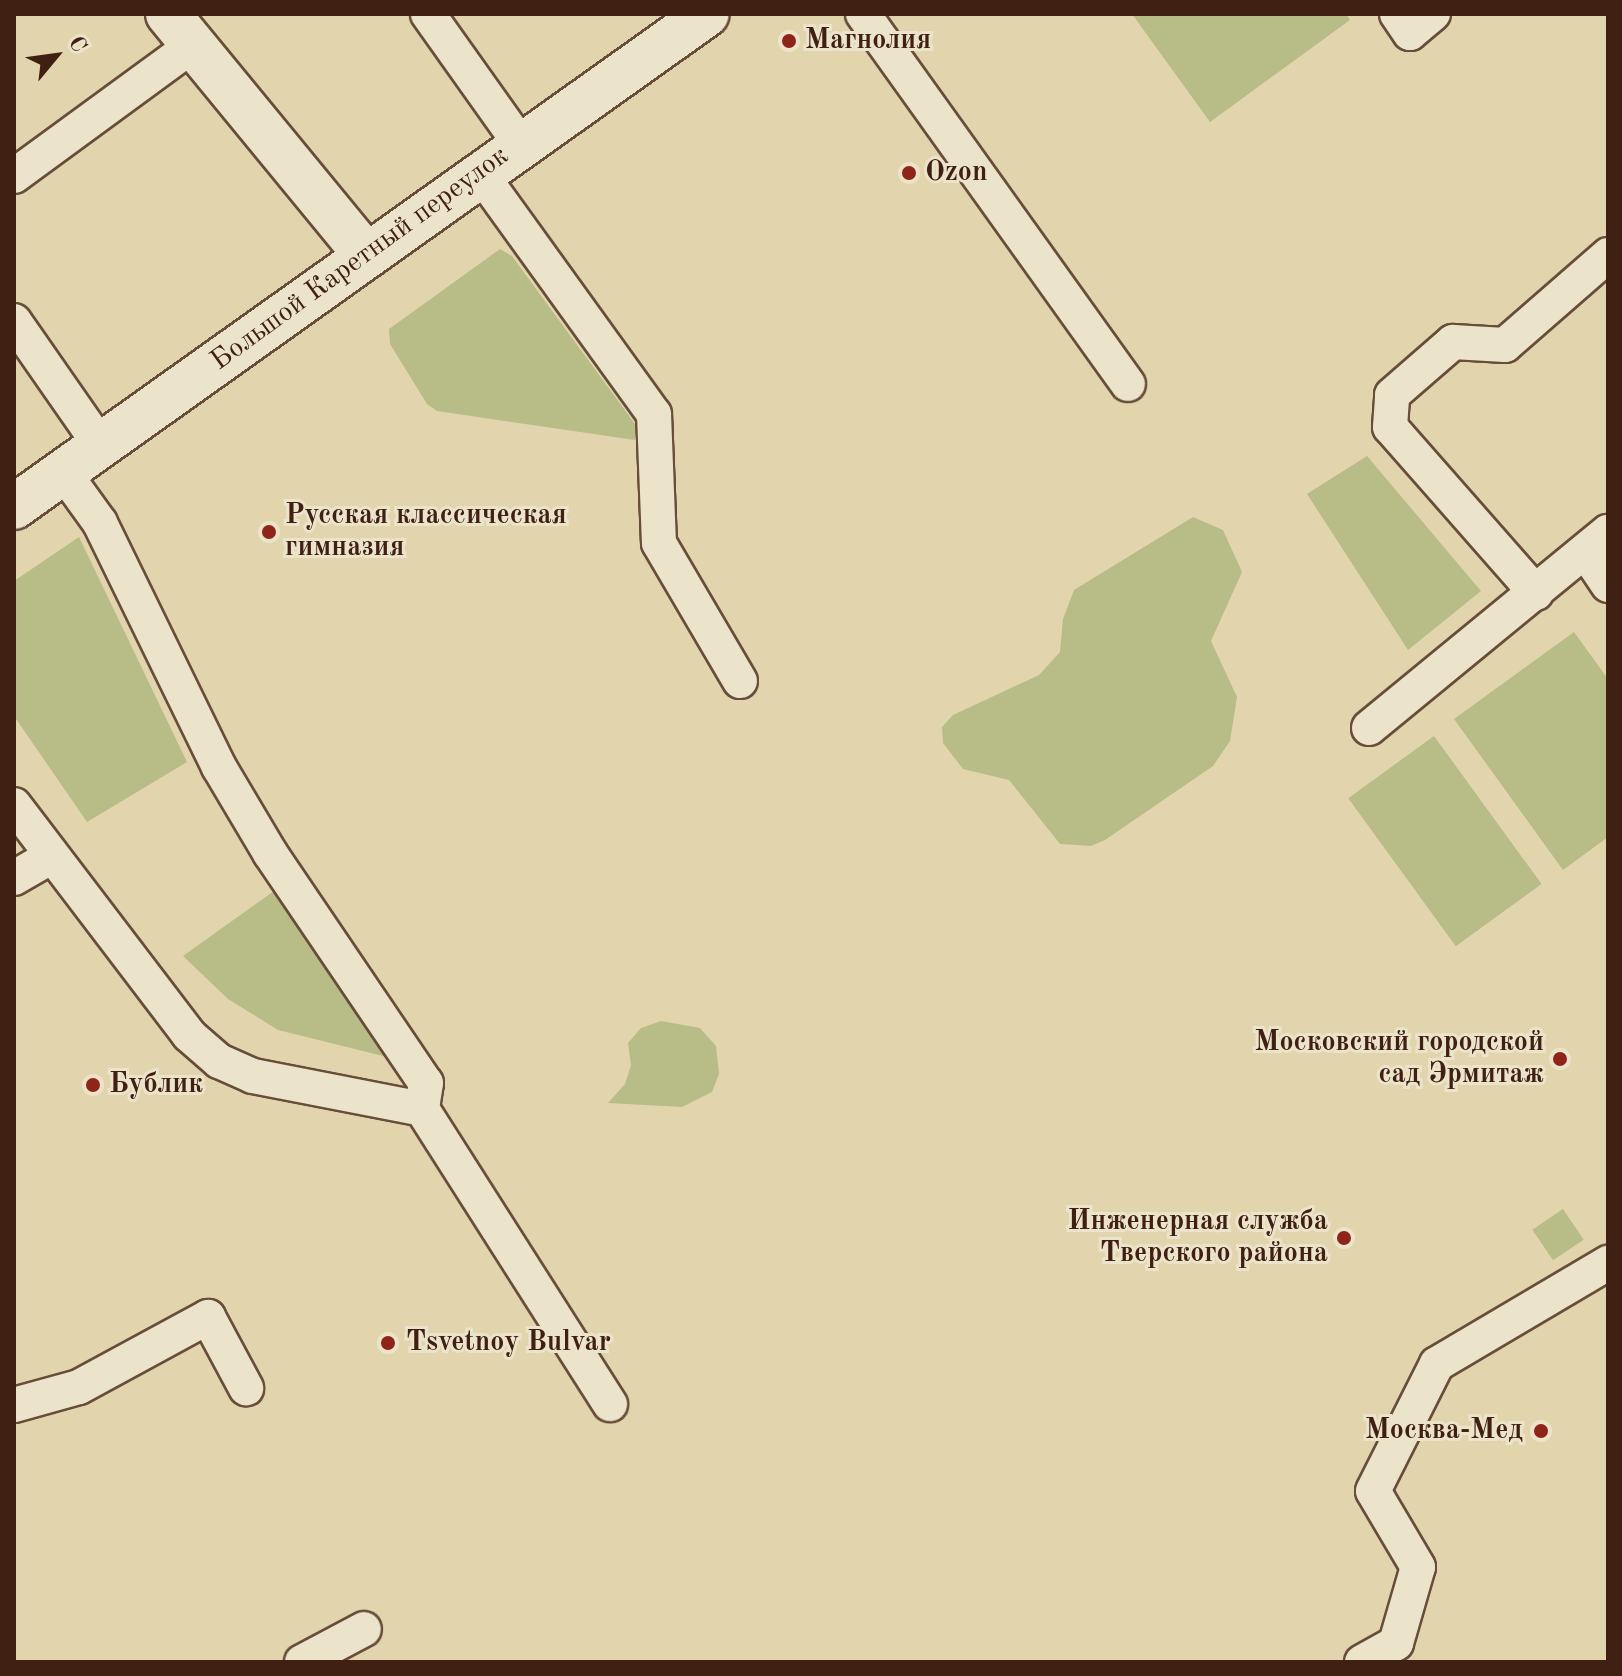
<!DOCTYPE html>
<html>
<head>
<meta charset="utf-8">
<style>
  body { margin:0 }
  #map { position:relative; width:1622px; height:1676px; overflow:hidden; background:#e2d5ae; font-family:"Old Standard TT",serif }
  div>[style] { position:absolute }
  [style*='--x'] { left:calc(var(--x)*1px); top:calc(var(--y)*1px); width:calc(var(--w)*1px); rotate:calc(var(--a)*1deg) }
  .green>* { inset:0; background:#b8bc86; transform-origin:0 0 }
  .roads { filter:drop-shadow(2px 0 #684d3a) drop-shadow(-2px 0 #684d3a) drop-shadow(0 2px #684d3a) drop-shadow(0 -2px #684d3a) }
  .lane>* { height:34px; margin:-17px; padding:0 17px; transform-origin:17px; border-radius:17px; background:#ece4ca }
  .street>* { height:44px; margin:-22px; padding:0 22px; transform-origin:22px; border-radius:22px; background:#ece4ca }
  .dots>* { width:22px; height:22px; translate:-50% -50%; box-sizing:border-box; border:4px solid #ece4ca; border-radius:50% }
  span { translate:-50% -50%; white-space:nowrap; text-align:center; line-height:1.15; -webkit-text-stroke:6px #ece4ca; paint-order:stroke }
  .poi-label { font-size:28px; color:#402013; font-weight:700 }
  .left { translate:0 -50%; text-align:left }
  .right { translate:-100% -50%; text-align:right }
  .street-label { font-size:28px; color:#402013 }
  .frame { position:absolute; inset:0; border:16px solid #402013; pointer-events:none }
  .north { position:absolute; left:16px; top:16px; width:80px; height:80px; -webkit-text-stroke:6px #ece4ca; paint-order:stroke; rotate:61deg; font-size:22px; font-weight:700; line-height:32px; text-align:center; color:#402013 }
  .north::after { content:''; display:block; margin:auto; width:28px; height:36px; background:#402013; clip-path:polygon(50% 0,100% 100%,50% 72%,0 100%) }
</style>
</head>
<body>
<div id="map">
  <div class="green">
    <i style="clip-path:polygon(1132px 14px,1346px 14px,1350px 20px,1210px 122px)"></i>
    <i style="clip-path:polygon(500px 249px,512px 256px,635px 424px,635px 440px,437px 411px,427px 404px,390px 344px,389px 329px)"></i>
    <i style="clip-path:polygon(1367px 456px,1481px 591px,1408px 650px,1307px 494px)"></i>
    <i style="clip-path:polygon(1193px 517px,1223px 530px,1242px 572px,1211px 641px,1237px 697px,1230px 741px,1213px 766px,1105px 840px,1091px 846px,1060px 844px,1009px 780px,963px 769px,943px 743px,942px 727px,953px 715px,1039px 675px,1060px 652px,1063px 619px,1074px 590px)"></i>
    <i style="clip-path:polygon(79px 537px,187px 762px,87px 822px,14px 716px,14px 581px)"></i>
    <i style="clip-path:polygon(1574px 632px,1608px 679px,1608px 837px,1563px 870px,1454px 719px)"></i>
    <i style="left:1434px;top:736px;width:183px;height:106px;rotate:54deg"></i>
    <i style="clip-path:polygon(274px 891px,391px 1058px,278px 1030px,228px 999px,183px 956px)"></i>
    <i style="clip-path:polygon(661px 1021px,700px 1028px,716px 1046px,719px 1074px,712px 1092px,682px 1107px,608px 1103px,625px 1084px,631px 1065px,628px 1043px,641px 1028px)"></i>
    <i style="left:1563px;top:1209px;width:37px;height:37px;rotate:56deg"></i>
  </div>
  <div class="roads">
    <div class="lane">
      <i style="--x:428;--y:14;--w:161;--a:54.6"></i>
      <i style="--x:863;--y:14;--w:455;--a:54.4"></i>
      <i style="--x:1397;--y:14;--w:23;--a:56"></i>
      <i style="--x:1410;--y:33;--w:30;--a:-40"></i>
      <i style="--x:480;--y:173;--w:297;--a:54.2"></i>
      <i style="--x:654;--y:414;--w:129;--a:87.8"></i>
      <i style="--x:659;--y:543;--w:160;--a:59.6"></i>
      <i style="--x:14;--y:176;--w:222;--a:-36.2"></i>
      <i style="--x:14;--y:321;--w:152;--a:55.2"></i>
      <i style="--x:64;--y:473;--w:62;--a:54.2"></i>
      <i style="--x:100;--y:523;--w:271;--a:64"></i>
      <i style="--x:219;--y:767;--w:100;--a:59.3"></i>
      <i style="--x:270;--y:853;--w:278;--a:55.9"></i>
      <i style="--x:426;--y:1083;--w:26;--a:99"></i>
      <i style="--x:1586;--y:552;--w:40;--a:56"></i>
      <i style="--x:1536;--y:593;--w:221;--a:-131.3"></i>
      <i style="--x:1390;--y:427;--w:32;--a:-86"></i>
      <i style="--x:1392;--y:395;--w:81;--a:-41"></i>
      <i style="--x:1453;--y:342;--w:52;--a:3.3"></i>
      <i style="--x:1505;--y:345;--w:137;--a:-41.1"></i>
      <i style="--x:1369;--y:728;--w:309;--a:-39.4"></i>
      <i style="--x:14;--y:805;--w:289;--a:52.7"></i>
      <i style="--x:189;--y:1035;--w:40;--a:41"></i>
      <i style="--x:219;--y:1061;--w:37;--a:24"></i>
      <i style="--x:253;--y:1076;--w:172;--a:11"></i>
      <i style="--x:422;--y:1109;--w:350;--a:57.5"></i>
      <i style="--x:14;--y:878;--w:44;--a:-30.1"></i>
      <i style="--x:14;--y:1405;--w:67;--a:-15.5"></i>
      <i style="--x:79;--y:1387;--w:147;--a:-28.5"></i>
      <i style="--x:208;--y:1317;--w:81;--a:61.8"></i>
      <i style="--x:302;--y:1662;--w:70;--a:-28"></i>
      <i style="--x:1362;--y:1662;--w:39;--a:-29"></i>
      <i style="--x:1396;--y:1643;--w:79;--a:-73.9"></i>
      <i style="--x:1418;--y:1567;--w:88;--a:-120.6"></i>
      <i style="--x:1373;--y:1491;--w:142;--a:-63.3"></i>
      <i style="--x:1437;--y:1364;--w:199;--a:-30.6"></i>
    </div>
    <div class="street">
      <i style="--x:168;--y:14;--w:310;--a:50.6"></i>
      <i style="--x:14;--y:507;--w:850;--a:-35.43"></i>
    </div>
  </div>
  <div class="dots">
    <i style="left:789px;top:41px;background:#8f2418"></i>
    <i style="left:909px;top:173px;background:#8f2418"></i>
    <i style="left:269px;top:532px;background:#8f2418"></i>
    <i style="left:1560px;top:1059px;background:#8f2418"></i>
    <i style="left:93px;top:1085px;background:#8f2418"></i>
    <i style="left:1344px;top:1238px;background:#8f2418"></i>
    <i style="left:388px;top:1343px;background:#8f2418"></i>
    <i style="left:1541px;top:1431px;background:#8f2418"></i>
  </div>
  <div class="poi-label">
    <span class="left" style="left:805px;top:41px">Магнолия</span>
    <span class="left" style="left:925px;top:173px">Ozon</span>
    <span class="left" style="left:285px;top:532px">Русская классическая<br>гимназия</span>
    <span class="right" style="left:1544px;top:1059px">Московский городской<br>сад Эрмитаж</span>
    <span class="left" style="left:109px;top:1085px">Бублик</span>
    <span class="right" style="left:1328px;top:1238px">Инженерная служба<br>Тверского района</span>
    <span class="left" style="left:406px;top:1343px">Tsvetnoy Bulvar</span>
    <span class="right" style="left:1523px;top:1431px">Москва-Мед</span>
  </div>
  <div class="street-label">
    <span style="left:360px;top:259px;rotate:-36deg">Большой Каретный переулок</span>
  </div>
  <div class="frame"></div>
  <div class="north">С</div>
</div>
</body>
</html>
